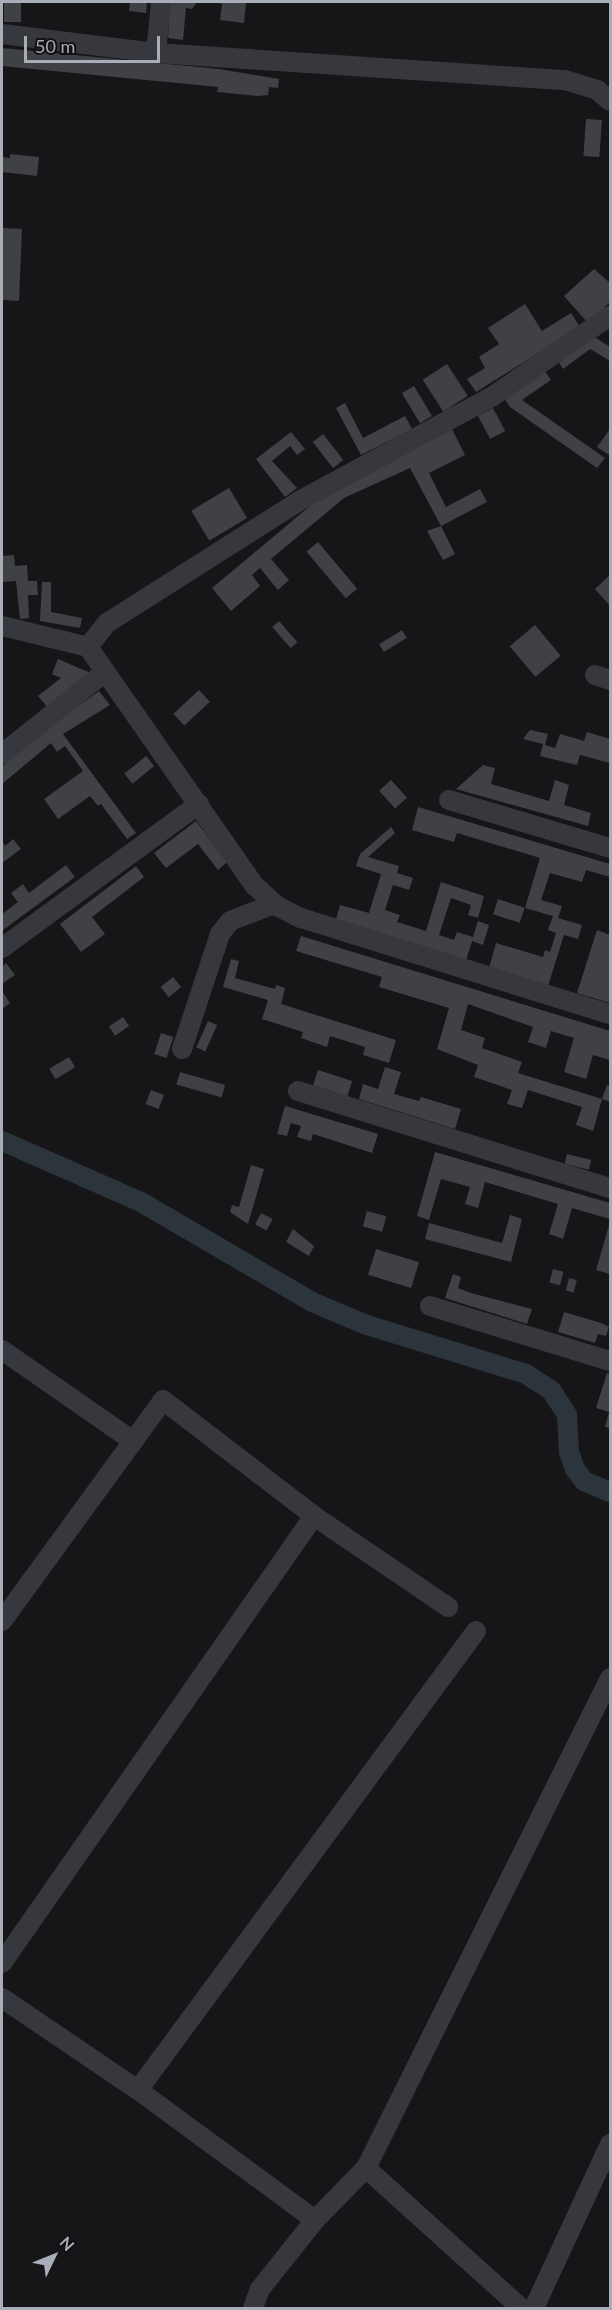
<!DOCTYPE html>
<html>
<head>
<meta charset="utf-8">
<style>
  body { margin:0 }
  #map { position:relative; width:612px; height:2310px; overflow:hidden; background:#161618; font-family:Lato,sans-serif }
  div>[style] { position:absolute }
  [style*='--x'] { left:calc(var(--x)*1px); top:calc(var(--y)*1px); width:calc(var(--w)*1px); rotate:calc(var(--a)*1deg) }
  .canal>* { height:20px; margin:-10px; padding:0 10px; transform-origin:10px; border-radius:10px; background:#2c353c }
  .building>* { inset:0; background:#404145; transform-origin:0 0 }
  .minor>* { height:20px; margin:-10px; padding:0 10px; transform-origin:10px; border-radius:10px; background:#37383d }
  span { translate:-50% -50%; white-space:nowrap; text-align:center; line-height:1.15; -webkit-text-stroke:5px #111113; paint-order:stroke }
  .frame { position:absolute; inset:0; border:3px solid #a8adb8; pointer-events:none }
  .north { position:absolute; left:24px; top:2226px; width:60px; height:60px; -webkit-text-stroke:4px #111113; paint-order:stroke; rotate:47deg; font-size:16px; font-weight:700; line-height:24px; text-align:center; color:#a8adb8 }
  .north::after { content:''; display:block; margin:auto; width:21px; height:27px; background:#a8adb8; clip-path:polygon(50% 0,100% 100%,50% 72%,0 100%) }
  .scale { position:absolute; left:24px; top:36px; width:136px; height:27px; box-sizing:border-box; border:3px solid #a8adb8; border-top:0; padding-left:8px; font-size:18px; line-height:21px; white-space:nowrap; color:#a8adb8; -webkit-text-stroke:4px #111113; paint-order:stroke }
</style>
</head>
<body>
<div id="map">
  <div class="canal">
    <i style="--x:2;--y:1141;--w:152;--a:23.7"></i>
    <i style="--x:141;--y:1202;--w:198;--a:30.3"></i>
    <i style="--x:312;--y:1302;--w:60;--a:22.7"></i>
    <i style="--x:367;--y:1325;--w:166;--a:17.1"></i>
    <i style="--x:526;--y:1374;--w:30;--a:33"></i>
    <i style="--x:551;--y:1390;--w:30;--a:57"></i>
    <i style="--x:567;--y:1415;--w:37;--a:87"></i>
    <i style="--x:569;--y:1452;--w:18;--a:71"></i>
    <i style="--x:575;--y:1469;--w:15;--a:53"></i>
    <i style="--x:584;--y:1481;--w:28;--a:23"></i>
  </div>
  <div class="building">
    <i style="left:4px;top:2px;width:17px;height:20px"></i>
    <i style="clip-path:polygon(130px 2px,147px 2px,146px 13px,129px 11px)"></i>
    <i style="clip-path:polygon(170px 2px,197px 2px,192px 9px,186px 8px,183px 40px,168px 38px)"></i>
    <i style="clip-path:polygon(215px 2px,246px 2px,244px 23px,220px 20px,222px 4px)"></i>
    <i style="clip-path:polygon(2px 48px,219px 69px,279px 79px,278px 88px,269px 87px,268px 95px,258px 96px,217px 92px,218px 87px,2px 66px)"></i>
    <i style="left:586px;top:119px;width:16px;height:37px;rotate:4deg"></i>
    <i style="clip-path:polygon(10px 154px,39px 157px,37px 176px,2px 172px,2px 157px,10px 158px)"></i>
    <i style="clip-path:polygon(2px 228px,22px 229px,19px 301px,2px 300px)"></i>
    <i style="clip-path:polygon(594px 269px,610px 283px,610px 302px,588px 323px,564px 296px)"></i>
    <i style="clip-path:polygon(525px 304px,542px 331px,571px 313px,580px 327px,476px 392px,467px 379px,485px 368px,479px 357px,499px 344px,488px 328px)"></i>
    <i style="clip-path:polygon(593px 336px,610px 347px,610px 361px,590px 349px,563px 369px,558px 361px)"></i>
    <i style="left:447px;top:364px;width:38px;height:29px;rotate:57deg"></i>
    <i style="clip-path:polygon(543px 368px,551px 380px,522px 400px,605px 458px,597px 468px,510px 407px,503px 396px)"></i>
    <i style="left:414px;top:386px;width:35px;height:14px;rotate:59deg"></i>
    <i style="clip-path:polygon(345px 403px,363px 438px,405px 416px,412px 429px,361px 455px,336px 408px)"></i>
    <i style="left:493px;top:408px;width:26px;height:17px;rotate:62deg"></i>
    <i style="clip-path:polygon(452px 429px,465px 455px,429px 473px,446px 507px,480px 489px,487px 502px,441px 526px,455px 554px,443px 560px,427px 531px,441px 526px,410px 468px,344px 498px,271px 559px,289px 580px,278px 590px,260px 568px,252px 575px,260px 586px,231px 611px,212px 588px,334px 486px)"></i>
    <i style="clip-path:polygon(610px 429px,610px 453px,609px 455px,597px 447px)"></i>
    <i style="clip-path:polygon(291px 432px,305px 449px,297px 455px,290px 446px,272px 461px,297px 488px,285px 497px,256px 459px)"></i>
    <i style="left:323px;top:434px;width:33px;height:13px;rotate:52deg"></i>
    <i style="left:229px;top:488px;width:35px;height:44px;rotate:59deg"></i>
    <i style="left:318px;top:542px;width:61px;height:15px;rotate:50deg"></i>
    <i style="clip-path:polygon(14px 555px,15px 566px,27px 565px,28px 581px,37px 581px,38px 595px,28px 595px,29px 618px,20px 619px,16px 581px,2px 582px,2px 556px)"></i>
    <i style="clip-path:polygon(610px 575px,610px 606px,595px 589px)"></i>
    <i style="clip-path:polygon(42px 582px,51px 582px,51px 612px,82px 618px,80px 628px,40px 621px)"></i>
    <i style="left:279px;top:621px;width:28px;height:9px;rotate:49deg"></i>
    <i style="left:535px;top:625px;width:40px;height:33px;rotate:50deg"></i>
    <i style="left:402px;top:630px;width:9px;height:27px;rotate:58deg"></i>
    <i style="clip-path:polygon(58px 659px,93px 674px,49px 709px,38px 696px,61px 678px,52px 674px)"></i>
    <i style="left:199px;top:690px;width:16px;height:35px;rotate:47deg"></i>
    <i style="clip-path:polygon(99px 691px,110px 705px,63px 734px,136px 833px,127px 839px,101px 804px,98px 806px,90px 796px,58px 819px,44px 799px,83px 771px,65px 746px,57px 752px,51px 743px,2px 784px,2px 766px,11px 759px,9px 756px)"></i>
    <i style="clip-path:polygon(530px 730px,548px 734px,545px 745px,555px 748px,560px 734px,584px 741px,587px 732px,610px 739px,610px 763px,580px 755px,577px 765px,540px 756px,543px 744px,523px 739px)"></i>
    <i style="left:146px;top:756px;width:13px;height:28px;rotate:51deg"></i>
    <i style="clip-path:polygon(483px 765px,495px 768px,491px 784px,549px 801px,555px 780px,569px 785px,564px 805px,591px 813px,588px 826px,456px 789px)"></i>
    <i style="left:391px;top:780px;width:24px;height:16px;rotate:48deg"></i>
    <i style="clip-path:polygon(418px 807px,610px 864px,610px 877px,586px 870px,582px 882px,550px 873px,541px 900px,562px 906px,558px 918px,582px 925px,578px 939px,564px 935px,548px 986px,489px 968px,496px 943px,543px 957px,545px 950px,550px 952px,556px 933px,548px 930px,553px 916px,525px 908px,540px 858px,457px 833px,454px 842px,412px 830px)"></i>
    <i style="clip-path:polygon(196px 821px,227px 862px,218px 870px,198px 844px,166px 868px,154px 853px)"></i>
    <i style="clip-path:polygon(391px 827px,395px 833px,368px 857px,399px 866px,397px 873px,413px 878px,409px 890px,393px 885px,385px 910px,400px 915px,397px 922px,426px 931px,441px 882px,484px 896px,478px 918px,468px 915px,471px 905px,451px 898px,439px 935px,454px 940px,457px 932px,473px 937px,478px 921px,489px 925px,483px 945px,472px 941px,466px 960px,336px 919px,340px 905px,369px 913px,381px 874px,356px 866px,360px 854px)"></i>
    <i style="clip-path:polygon(13px 839px,21px 849px,2px 863px,2px 841px,5px 846px)"></i>
    <i style="clip-path:polygon(66px 865px,75px 877px,3px 930px,2px 914px,18px 902px,11px 893px,23px 884px,29px 893px)"></i>
    <i style="clip-path:polygon(136px 866px,144px 877px,92px 917px,105px 934px,81px 952px,60px 924px)"></i>
    <i style="left:498px;top:899px;width:28px;height:16px;rotate:18deg"></i>
    <i style="clip-path:polygon(597px 930px,610px 935px,610px 1003px,577px 993px)"></i>
    <i style="clip-path:polygon(301px 936px,610px 1031px,610px 1060px,593px 1055px,586px 1079px,564px 1072px,574px 1038px,551px 1031px,546px 1048px,528px 1042px,533px 1027px,468px 1004px,461px 1030px,485px 1038px,482px 1048px,522px 1062px,518px 1073px,602px 1099px,593px 1131px,576px 1125px,582px 1107px,528px 1090px,522px 1108px,507px 1104px,512px 1090px,474px 1077px,478px 1065px,437px 1049px,449px 1008px,379px 987px,382px 977px,296px 951px)"></i>
    <i style="clip-path:polygon(231px 959px,239px 961px,235px 978px,275px 989px,276px 985px,285px 988px,281px 1004px,396px 1040px,389px 1063px,363px 1055px,365px 1047px,330px 1036px,327px 1047px,301px 1038px,303px 1032px,262px 1019px,268px 1000px,223px 987px)"></i>
    <i style="clip-path:polygon(6px 963px,15px 975px,2px 984px,2px 967px)"></i>
    <i style="left:173px;top:977px;width:13px;height:16px;rotate:51deg"></i>
    <i style="clip-path:polygon(2px 991px,10px 1003px,2px 1009px)"></i>
    <i style="left:123px;top:1017px;width:11px;height:17px;rotate:56deg"></i>
    <i style="left:208px;top:1021px;width:10px;height:29px;rotate:24deg"></i>
    <i style="left:161px;top:1033px;width:13px;height:22px;rotate:18deg"></i>
    <i style="left:69px;top:1057px;width:12px;height:23px;rotate:59deg"></i>
    <i style="clip-path:polygon(385px 1067px,401px 1072px,394px 1094px,419px 1101px,421px 1097px,461px 1109px,455px 1129px,359px 1099px,363px 1084px,378px 1089px)"></i>
    <i style="left:318px;top:1070px;width:36px;height:16px;rotate:18deg"></i>
    <i style="left:180px;top:1072px;width:47px;height:13px;rotate:16deg"></i>
    <i style="clip-path:polygon(607px 1085px,610px 1086px,610px 1102px,602px 1099px)"></i>
    <i style="left:151px;top:1090px;width:14px;height:15px;rotate:21deg"></i>
    <i style="clip-path:polygon(285px 1106px,378px 1134px,372px 1153px,313px 1134px,311px 1141px,297px 1137px,301px 1126px,291px 1123px,287px 1136px,277px 1134px)"></i>
    <i style="clip-path:polygon(435px 1152px,610px 1203px,610px 1219px,572px 1208px,563px 1239px,549px 1234px,558px 1204px,485px 1182px,478px 1208px,465px 1204px,470px 1187px,441px 1179px,429px 1220px,417px 1216px)"></i>
    <i style="left:567px;top:1154px;width:25px;height:10px;rotate:14deg"></i>
    <i style="clip-path:polygon(251px 1165px,264px 1169px,248px 1224px,230px 1212px,232px 1205px,239px 1207px)"></i>
    <i style="left:367px;top:1211px;width:20px;height:16px;rotate:15deg"></i>
    <i style="left:261px;top:1213px;width:13px;height:13px;rotate:27deg"></i>
    <i style="clip-path:polygon(510px 1215px,522px 1219px,511px 1262px,425px 1239px,429px 1223px,502px 1243px)"></i>
    <i style="clip-path:polygon(610px 1222px,610px 1274px,596px 1270px)"></i>
    <i style="clip-path:polygon(293px 1229px,314px 1246px,309px 1256px,286px 1242px)"></i>
    <i style="left:376px;top:1249px;width:45px;height:27px;rotate:17deg"></i>
    <i style="left:553px;top:1269px;width:11px;height:14px;rotate:15deg"></i>
    <i style="clip-path:polygon(453px 1274px,461px 1277px,458px 1288px,471px 1293px,532px 1309px,527px 1324px,445px 1298px)"></i>
    <i style="left:569px;top:1278px;width:8px;height:13px;rotate:14deg"></i>
    <i style="clip-path:polygon(564px 1312px,601px 1323px,609px 1327px,606px 1336px,598px 1334px,595px 1343px,558px 1332px)"></i>
    <i style="clip-path:polygon(607px 1373px,610px 1374px,610px 1428px,605px 1427px,609px 1412px,596px 1408px)"></i>
  </div>
  <div class="minor">
    <i style="--x:2;--y:34;--w:155;--a:7"></i>
    <i style="--x:156;--y:53;--w:410;--a:3.8"></i>
    <i style="--x:565;--y:80;--w:34;--a:17"></i>
    <i style="--x:597;--y:90;--w:17;--a:40"></i>
    <i style="--x:156;--y:53;--w:51;--a:-84.4"></i>
    <i style="--x:2;--y:626;--w:89;--a:13.7"></i>
    <i style="--x:88;--y:647;--w:31;--a:-52"></i>
    <i style="--x:107;--y:623;--w:227;--a:-32.4"></i>
    <i style="--x:299;--y:501;--w:221;--a:-28.4"></i>
    <i style="--x:493;--y:396;--w:142;--a:-34.4"></i>
    <i style="--x:88;--y:647;--w:292;--a:55.1"></i>
    <i style="--x:255;--y:886;--w:30;--a:42"></i>
    <i style="--x:277;--y:906;--w:27;--a:27"></i>
    <i style="--x:301;--y:918;--w:324;--a:17.3"></i>
    <i style="--x:595;--y:675;--w:16;--a:18"></i>
    <i style="--x:2;--y:754;--w:130;--a:-38.5"></i>
    <i style="--x:449;--y:800;--w:168;--a:16.6"></i>
    <i style="--x:2;--y:948;--w:244;--a:-36.2"></i>
    <i style="--x:182;--y:1049;--w:121;--a:-71.7"></i>
    <i style="--x:220;--y:934;--w:16;--a:-52"></i>
    <i style="--x:230;--y:921;--w:47;--a:-21.1"></i>
    <i style="--x:298;--y:1091;--w:327;--a:17.3"></i>
    <i style="--x:430;--y:1306;--w:188;--a:17"></i>
    <i style="--x:2;--y:1350;--w:160;--a:34.8"></i>
    <i style="--x:2;--y:1621;--w:273;--a:-53.9"></i>
    <i style="--x:163;--y:1400;--w:190;--a:37.5"></i>
    <i style="--x:314;--y:1516;--w:162;--a:34.2"></i>
    <i style="--x:2;--y:1963;--w:545;--a:-55.09"></i>
    <i style="--x:2;--y:1998;--w:164;--a:34.1"></i>
    <i style="--x:138;--y:2090;--w:220;--a:36.3"></i>
    <i style="--x:138;--y:2090;--w:570;--a:-53.63"></i>
    <i style="--x:366;--y:2168;--w:209;--a:42.1"></i>
    <i style="--x:253;--y:2308;--w:20;--a:-70"></i>
    <i style="--x:260;--y:2289;--w:88;--a:-51.4"></i>
    <i style="--x:315;--y:2220;--w:73;--a:-45.6"></i>
    <i style="--x:366;--y:2168;--w:547;--a:-63.53"></i>
    <i style="--x:534;--y:2308;--w:181;--a:-65.1"></i>
  </div>
  <div class="frame"></div>
  <div class="north">N</div>
  <div class="scale">50 m</div>
</div>
</body>
</html>
